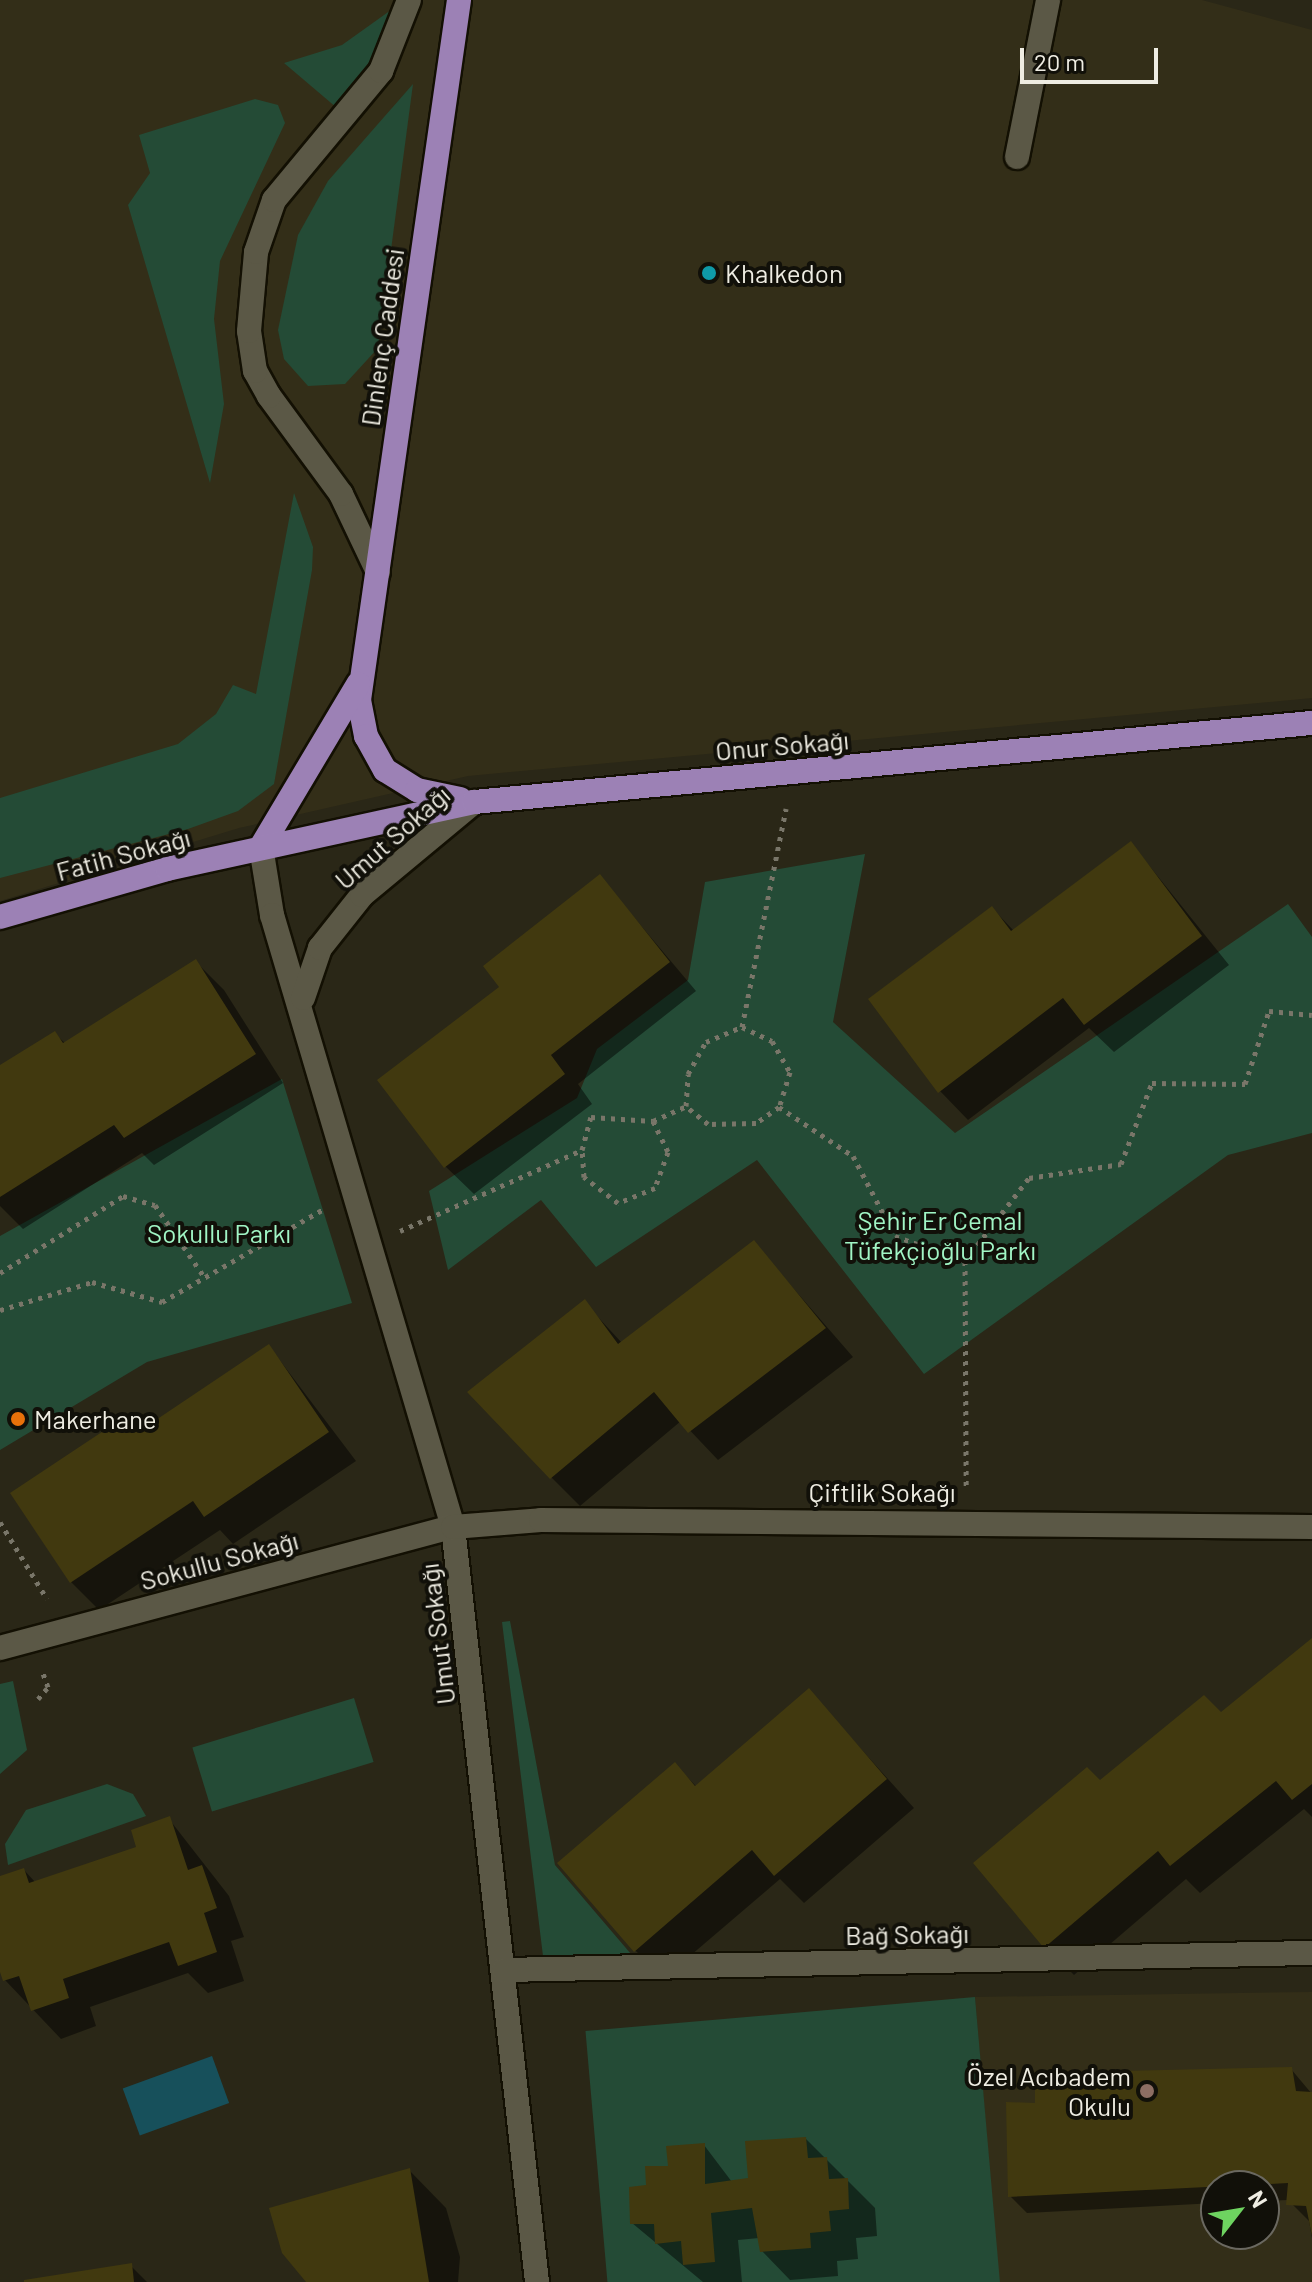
<!DOCTYPE html>
<html>
<head>
<meta charset="utf-8">
<style>
  body { margin:0 }
  #map { position:relative; width:1312px; height:2282px; overflow:hidden; background:#2a2717; font-family:Barlow,sans-serif }
  div>[style] { position:absolute }
  [style*='--x'] { left:calc(var(--x)*1px); top:calc(var(--y)*1px); width:calc(var(--w)*1px); rotate:calc(var(--a)*1deg) }
  .built>* { inset:0; background:#332e18 }
  .green>* { inset:0; background:#244b36; transform-origin:0 0 }
  .water>* { inset:0; background:#17505b; transform-origin:0 0 }
  .shadow>* { inset:0; background:#0007 }
  .building>* { inset:0; background:#41390f }
  .path>* { height:5px; margin-top:-2.5px; transform-origin:0; background:repeating-linear-gradient(90deg,#797669 0 4px,transparent 0 10px) }
  .roads { filter:drop-shadow(2px 0 #131003) drop-shadow(-2px 0 #131003) drop-shadow(0 2px #131003) drop-shadow(0 -2px #131003) }
  .minor>* { height:24px; margin:-12px; padding:0 12px; transform-origin:12px; border-radius:12px; background:#5b5846 }
  .major>* { height:24px; margin:-12px; padding:0 12px; transform-origin:12px; border-radius:12px; background:#9c81b5 }
  .dots>* { width:22px; height:22px; translate:-50% -50%; box-sizing:border-box; border:4px solid #111009; border-radius:50% }
  span { translate:-50% -50%; white-space:nowrap; text-align:center; line-height:1.15; -webkit-text-stroke:8px #111009; paint-order:stroke }
  .poi-label { font-size:26px; color:#efede3 }
  .left { translate:0 -50%; text-align:left }
  .right { translate:-100% -50%; text-align:right }
  .street-label { font-size:26px; color:#efede3 }
  .park-label { font-size:26px; color:#a1f5c5 }
  .north { position:absolute; left:1200px; top:2170px; width:80px; height:80px; box-sizing:border-box; background:#111009; border:2px solid #6a6860; border-radius:50%; rotate:59deg; font-size:22px; font-weight:700; line-height:32px; text-align:center; color:#efede3 }
  .north::after { content:''; display:block; margin:auto; width:28px; height:36px; background:#6ed360; clip-path:polygon(50% 0,100% 100%,50% 72%,0 100%) }
  .scale { position:absolute; left:1020px; top:48px; width:138px; height:36px; box-sizing:border-box; border:4px solid #efede3; border-top:0; padding-left:10px; font-size:24px; line-height:28px; white-space:nowrap; color:#efede3; -webkit-text-stroke:6px #111009; paint-order:stroke }
</style>
</head>
<body>
<div id="map">
  <div class="built">
    <i style="clip-path:polygon(0 0,1202px 0,1312px 30px,1312px 698px,468px 776px,239px 828px,0 901px)"></i>
    <i style="clip-path:polygon(evenodd,1312px 1992px,1312px 2282px,999px 2282px,975px 1997px,1312px 1992px,1216px 2186px,1264px 2186px,1264px 2234px,1216px 2234px,1216px 2186px)"></i>
  </div>
  <div class="green">
    <i style="clip-path:polygon(391px 10px,362px 84px,337px 108px,284px 63px,342px 45px)"></i>
    <i style="clip-path:polygon(413px 84px,378px 348px,345px 384px,308px 386px,284px 359px,278px 330px,298px 235px,328px 181px)"></i>
    <i style="clip-path:polygon(255px 99px,278px 105px,285px 123px,220px 261px,214px 319px,224px 404px,210px 483px,128px 205px,150px 173px,139px 135px)"></i>
    <i style="clip-path:polygon(294px 493px,313px 547px,312px 570px,274px 784px,238px 811px,188px 829px,0 878px,0 798px,178px 744px,216px 714px,233px 685px,256px 694px)"></i>
    <i style="clip-path:polygon(865px 854px,833px 1022px,955px 1133px,1288px 904px,1312px 937px,1312px 1133px,1228px 1155px,924px 1374px,757px 1160px,596px 1267px,541px 1200px,448px 1270px,429px 1191px,577px 1098px,597px 1049px,688px 980px,705px 882px)"></i>
    <i style="clip-path:polygon(282px 1079px,352px 1303px,147px 1362px,0 1450px,0 1236px)"></i>
    <i style="clip-path:polygon(510px 1621px,555px 1865px,631px 1954px,543px 1956px,502px 1622px)"></i>
    <i style="clip-path:polygon(13px 1681px,27px 1750px,0 1774px,0 1684px)"></i>
    <i style="left:354px;top:1698px;width:67px;height:169px;rotate:73deg"></i>
    <i style="clip-path:polygon(107px 1784px,133px 1794px,146px 1816px,8px 1865px,5px 1844px,26px 1810px)"></i>
    <i style="left:975px;top:1997px;width:286px;height:391px;rotate:85deg"></i>
  </div>
  <div class="water">
    <i style="left:212px;top:2056px;width:50px;height:95px;rotate:70deg"></i>
  </div>
  <div class="shadow">
    <i style="clip-path:polygon(1131px 843px,1229px 965px,1114px 1052px,1089px 1028px,968px 1120px,940px 1091px,992px 908px,1014px 931px)"></i>
    <i style="clip-path:polygon(600px 877px,696px 991px,578px 1084px,592px 1104px,474px 1194px,445px 1166px,501px 987px)"></i>
    <i style="clip-path:polygon(195px 961px,224px 990px,283px 1083px,154px 1165px,142px 1153px,23px 1229px,0 1206px,0 1068px,55px 1034px,66px 1044px)"></i>
    <i style="clip-path:polygon(754px 1243px,853px 1357px,718px 1460px,681px 1421px,580px 1506px,551px 1477px,584px 1302px,622px 1343px)"></i>
    <i style="clip-path:polygon(269px 1346px,356px 1461px,233px 1544px,220px 1530px,99px 1610px,71px 1582px,131px 1414px,146px 1429px)"></i>
    <i style="clip-path:polygon(1312px 1641px,1312px 1817px,1304px 1809px,1200px 1893px,1186px 1879px,1074px 1975px,1045px 1946px,1100px 1782px,1221px 1715px)"></i>
    <i style="clip-path:polygon(809px 1691px,914px 1808px,804px 1903px,780px 1879px,663px 1979px,635px 1950px,675px 1765px,697px 1787px)"></i>
    <i style="clip-path:polygon(169px 1819px,229px 1896px,244px 1937px,231px 1941px,244px 1981px,208px 1993px,188px 1973px,90px 2007px,96px 2026px,61px 2039px,5px 1980px,0 1878px,24px 1870px,36px 1883px,139px 1848px)"></i>
    <i style="clip-path:polygon(1291px 2069px,1312px 2094px,1312px 2238px,1309px 2221px,1288px 2200px,1264px 2201px,1264px 2186px,1216px 2186px,1216px 2203px,1027px 2213px,1010px 2196px,1037px 2105px)"></i>
    <i style="clip-path:polygon(806px 2139px,875px 2208px,877px 2236px,856px 2238px,858px 2259px,837px 2261px,838px 2276px,790px 2280px,762px 2251px,759px 2238px,738px 2240px,742px 2282px,703px 2282px,632px 2223px,648px 2187px,704px 2145px,732px 2182px,750px 2179px)"></i>
    <i style="clip-path:polygon(409px 2170px,446px 2208px,460px 2257px,458px 2282px,308px 2282px)"></i>
    <i style="clip-path:polygon(131px 2266px,147px 2282px,26px 2282px)"></i>
  </div>
  <div class="building">
    <i style="clip-path:polygon(1131px 841px,1202px 936px,1084px 1025px,1063px 998px,938px 1093px,868px 999px,992px 906px,1011px 931px)"></i>
    <i style="clip-path:polygon(600px 874px,670px 962px,551px 1055px,565px 1074px,444px 1168px,377px 1080px,499px 987px,483px 966px)"></i>
    <i style="clip-path:polygon(196px 959px,256px 1054px,124px 1138px,114px 1125px,0 1197px,0 1065px,55px 1031px,63px 1043px)"></i>
    <i style="clip-path:polygon(754px 1240px,826px 1328px,688px 1433px,654px 1392px,550px 1479px,467px 1392px,585px 1299px,618px 1344px)"></i>
    <i style="clip-path:polygon(269px 1344px,329px 1432px,204px 1517px,193px 1501px,70px 1583px,10px 1493px,132px 1412px,144px 1428px)"></i>
    <i style="clip-path:polygon(1312px 1638px,1312px 1784px,1292px 1800px,1276px 1781px,1170px 1866px,1158px 1851px,1044px 1948px,973px 1863px,1087px 1767px,1100px 1780px,1204px 1695px,1221px 1712px)"></i>
    <i style="clip-path:polygon(809px 1688px,887px 1779px,774px 1876px,752px 1850px,634px 1952px,557px 1863px,675px 1762px,695px 1786px)"></i>
    <i style="clip-path:polygon(170px 1816px,188px 1870px,202px 1865px,217px 1908px,204px 1913px,217px 1952px,178px 1966px,169px 1942px,63px 1979px,69px 1998px,31px 2011px,19px 1976px,3px 1981px,0 1972px,0 1876px,24px 1868px,29px 1883px,136px 1847px,131px 1830px)"></i>
    <i style="clip-path:polygon(1292px 2067px,1296px 2091px,1312px 2092px,1312px 2236px,1306px 2206px,1286px 2205px,1288px 2183px,1008px 2197px,1006px 2102px,1035px 2103px,1035px 2073px)"></i>
    <i style="clip-path:polygon(806px 2137px,808px 2158px,827px 2157px,829px 2179px,848px 2178px,849px 2209px,829px 2211px,831px 2231px,810px 2233px,811px 2248px,760px 2252px,752px 2208px,711px 2213px,715px 2262px,683px 2265px,681px 2241px,655px 2244px,654px 2224px,630px 2224px,629px 2187px,646px 2185px,645px 2166px,668px 2166px,666px 2146px,705px 2143px,705px 2184px,748px 2178px,745px 2141px)"></i>
    <i style="clip-path:polygon(410px 2168px,429px 2282px,306px 2282px,282px 2253px,269px 2208px)"></i>
    <i style="clip-path:polygon(132px 2263px,134px 2282px,24px 2282px,24px 2280px)"></i>
  </div>
  <div class="path">
    <i style="--x:742;--y:1027;--w:33;--a:25"></i>
    <i style="--x:772;--y:1041;--w:36;--a:60"></i>
    <i style="--x:790;--y:1072;--w:37;--a:107"></i>
    <i style="--x:779;--y:1107;--w:28;--a:145"></i>
    <i style="--x:756;--y:1123;--w:48;--a:178.8"></i>
    <i style="--x:708;--y:1124;--w:28;--a:-141"></i>
    <i style="--x:686;--y:1106;--w:32;--a:-86"></i>
    <i style="--x:688;--y:1074;--w:37;--a:-61"></i>
    <i style="--x:706;--y:1042;--w:39;--a:-23"></i>
    <i style="--x:742;--y:1027;--w:223;--a:-78.6"></i>
    <i style="--x:779;--y:1107;--w:89;--a:33.5"></i>
    <i style="--x:853;--y:1156;--w:90;--a:62.3"></i>
    <i style="--x:895;--y:1236;--w:74;--a:19.7"></i>
    <i style="--x:965;--y:1261;--w:105;--a:-52.4"></i>
    <i style="--x:1029;--y:1178;--w:93;--a:-8.7"></i>
    <i style="--x:1121;--y:1164;--w:87;--a:-69.1"></i>
    <i style="--x:1152;--y:1083;--w:93;--a:0.6"></i>
    <i style="--x:1245;--y:1084;--w:77;--a:-71.8"></i>
    <i style="--x:1269;--y:1011;--w:43;--a:5.3"></i>
    <i style="--x:653;--y:1121;--w:36;--a:-24"></i>
    <i style="--x:400;--y:1231;--w:199;--a:-24"></i>
    <i style="--x:582;--y:1150;--w:34;--a:-75"></i>
    <i style="--x:591;--y:1117;--w:62;--a:3.7"></i>
    <i style="--x:653;--y:1121;--w:34;--a:64"></i>
    <i style="--x:668;--y:1152;--w:38;--a:110"></i>
    <i style="--x:655;--y:1188;--w:40;--a:158"></i>
    <i style="--x:618;--y:1203;--w:43;--a:-142.6"></i>
    <i style="--x:584;--y:1177;--w:27;--a:-94"></i>
    <i style="--x:965;--y:1261;--w:227;--a:89.7"></i>
    <i style="--x:0;--y:1273;--w:145;--a:-32"></i>
    <i style="--x:123;--y:1196;--w:33;--a:16"></i>
    <i style="--x:155;--y:1205;--w:88;--a:55.6"></i>
    <i style="--x:0;--y:1310;--w:96;--a:-16.9"></i>
    <i style="--x:92;--y:1282;--w:73;--a:15.9"></i>
    <i style="--x:162;--y:1302;--w:185;--a:-29.9"></i>
    <i style="--x:0;--y:1522;--w:90;--a:58.6"></i>
    <i style="--x:38;--y:1699;--w:16;--a:-50"></i>
    <i style="--x:48;--y:1687;--w:15;--a:-110"></i>
  </div>
  <div class="roads">
    <div class="minor">
      <i style="--x:1017;--y:157;--w:160;--a:-78.8"></i>
      <i style="--x:378;--y:572;--w:86;--a:-115.4"></i>
      <i style="--x:341;--y:494;--w:122;--a:-126.3"></i>
      <i style="--x:269;--y:396;--w:29;--a:-119"></i>
      <i style="--x:255;--y:371;--w:40;--a:-98.5"></i>
      <i style="--x:249;--y:331;--w:79;--a:-84.9"></i>
      <i style="--x:256;--y:252;--w:55;--a:-70.9"></i>
      <i style="--x:274;--y:200;--w:168;--a:-50.3"></i>
      <i style="--x:381;--y:71;--w:76;--a:-68.5"></i>
      <i style="--x:261;--y:847;--w:69;--a:80.8"></i>
      <i style="--x:272;--y:915;--w:638;--a:73.52"></i>
      <i style="--x:453;--y:1527;--w:760;--a:83.65"></i>
      <i style="--x:303;--y:998;--w:53;--a:-71.2"></i>
      <i style="--x:320;--y:948;--w:68;--a:-51.6"></i>
      <i style="--x:362;--y:895;--w:146;--a:-39.7"></i>
      <i style="--x:0;--y:1648;--w:469;--a:-15"></i>
      <i style="--x:453;--y:1527;--w:88;--a:-4.5"></i>
      <i style="--x:541;--y:1520;--w:771;--a:0.52"></i>
      <i style="--x:504;--y:1970;--w:808;--a:-1.21"></i>
    </div>
    <div class="major">
      <i style="--x:459;--y:0;--w:707;--a:98.13"></i>
      <i style="--x:359;--y:700;--w:37;--a:79"></i>
      <i style="--x:366;--y:736;--w:39;--a:61"></i>
      <i style="--x:385;--y:770;--w:38;--a:32"></i>
      <i style="--x:417;--y:790;--w:44;--a:11.8"></i>
      <i style="--x:261;--y:847;--w:190;--a:-59.2"></i>
      <i style="--x:0;--y:917;--w:174;--a:-16"></i>
      <i style="--x:167;--y:869;--w:314;--a:-12.3"></i>
      <i style="--x:474;--y:802;--w:842;--a:-5.39"></i>
    </div>
  </div>
  <div class="dots">
    <i style="left:709px;top:273px;background:#0f9aa8"></i>
    <i style="left:18px;top:1419px;background:#e8710a"></i>
    <i style="left:1147px;top:2091px;background:#8d6e63"></i>
  </div>
  <div class="poi-label">
    <span class="left" style="left:725px;top:273px">Khalkedon</span>
    <span class="left" style="left:34px;top:1419px">Makerhane</span>
    <span class="right" style="left:1131px;top:2091px">Özel Acıbadem<br>Okulu</span>
  </div>
  <div class="street-label">
    <span style="left:382px;top:337px;rotate:-82deg">Dinlenç Caddesi</span>
    <span style="left:782px;top:745px;rotate:-5deg">Onur Sokağı</span>
    <span style="left:392px;top:837px;rotate:-41deg">Umut Sokağı</span>
    <span style="left:123px;top:854px;rotate:-15deg">Fatih Sokağı</span>
    <span style="left:882px;top:1492px">Çiftlik Sokağı</span>
    <span style="left:219px;top:1560px;rotate:-15deg">Sokullu Sokağı</span>
    <span style="left:437px;top:1634px;rotate:-97deg">Umut Sokağı</span>
    <span style="left:907px;top:1934px;rotate:-1deg">Bağ Sokağı</span>
  </div>
  <div class="park-label">
    <span style="left:940px;top:1235px">Şehir Er Cemal<br>Tüfekçioğlu Parkı</span>
    <span style="left:219px;top:1233px">Sokullu Parkı</span>
  </div>
  <div class="north">N</div>
  <div class="scale">20 m</div>
</div>
</body>
</html>
